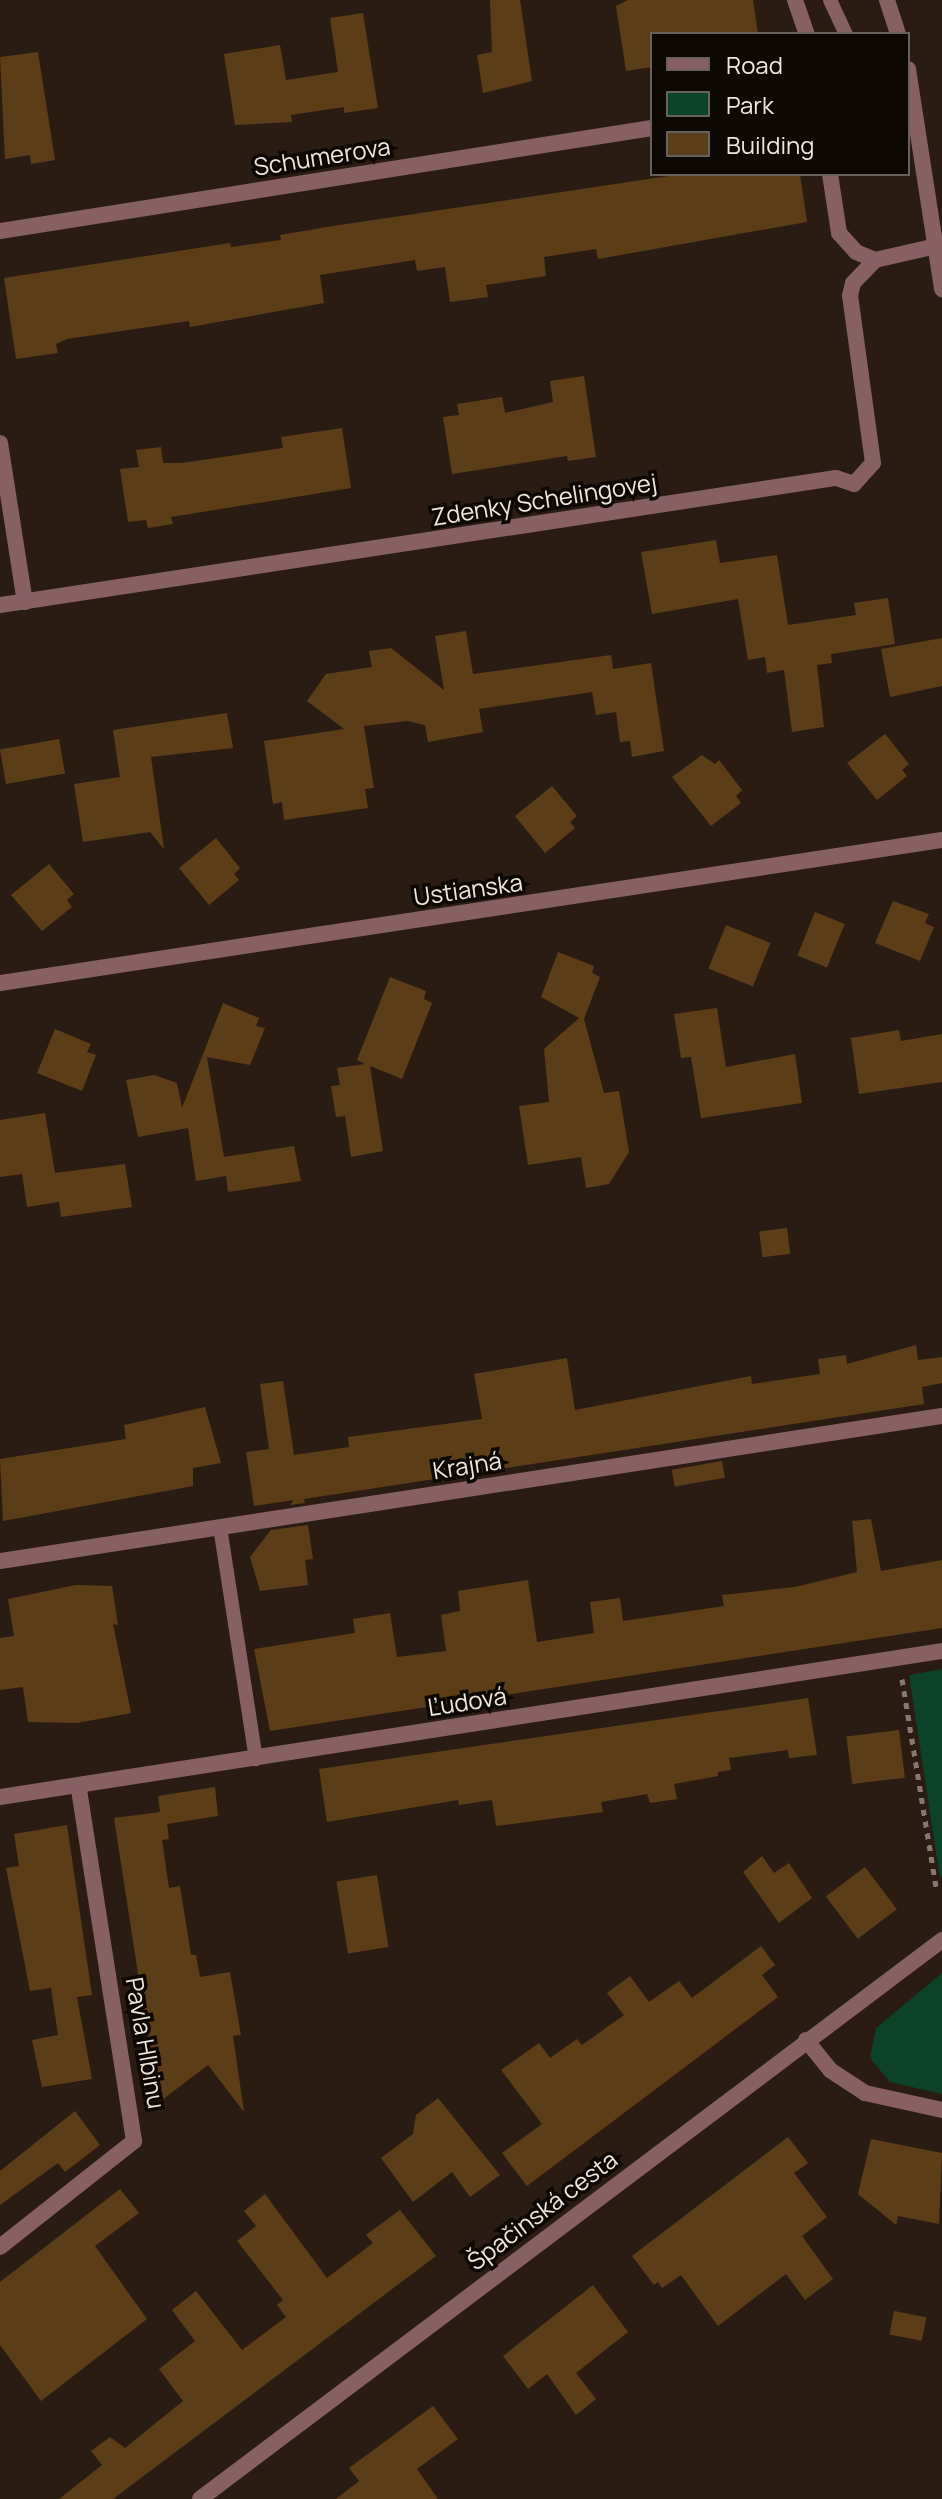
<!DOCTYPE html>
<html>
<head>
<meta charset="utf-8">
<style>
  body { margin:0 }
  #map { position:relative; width:942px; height:2499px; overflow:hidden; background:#2b1c13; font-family:Manrope,sans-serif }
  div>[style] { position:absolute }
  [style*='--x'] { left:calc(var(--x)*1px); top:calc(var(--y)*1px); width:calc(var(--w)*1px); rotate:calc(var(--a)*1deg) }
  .green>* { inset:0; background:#0b4228 }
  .building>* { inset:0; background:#5b3e17; transform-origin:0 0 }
  .path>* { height:5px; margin-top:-2.5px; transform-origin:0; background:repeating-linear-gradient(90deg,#867971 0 6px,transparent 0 12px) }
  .service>* { height:14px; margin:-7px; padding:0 7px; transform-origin:7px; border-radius:7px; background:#866063 }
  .minor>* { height:16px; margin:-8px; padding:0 8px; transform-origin:8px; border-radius:8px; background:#866063 }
  .tertiary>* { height:16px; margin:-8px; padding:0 8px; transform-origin:8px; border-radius:8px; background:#866063 }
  span { translate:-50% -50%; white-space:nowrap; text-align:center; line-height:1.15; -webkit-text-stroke:7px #0e0805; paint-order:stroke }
  .street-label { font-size:24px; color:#efe5df }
  .legend { position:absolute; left:650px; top:32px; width:260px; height:144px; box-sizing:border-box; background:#0e0805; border:2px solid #68605c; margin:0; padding:10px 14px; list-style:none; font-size:24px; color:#efe5df }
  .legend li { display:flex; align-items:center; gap:16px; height:40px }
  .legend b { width:40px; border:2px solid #68605c }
</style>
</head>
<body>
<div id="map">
  <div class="green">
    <i style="clip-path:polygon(942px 1669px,942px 1876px,940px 1878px,909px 1675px)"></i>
    <i style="clip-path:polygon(942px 1973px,942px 2094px,890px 2082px,870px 2058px,876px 2028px)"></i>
  </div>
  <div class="building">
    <i style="clip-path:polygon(490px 0,520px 0,532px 81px,483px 93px,477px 55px,492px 52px)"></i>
    <i style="clip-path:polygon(628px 0,753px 0,758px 34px,652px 34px,652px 67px,626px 71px,616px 6px)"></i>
    <i style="clip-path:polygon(363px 13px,378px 108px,344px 113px,344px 107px,291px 115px,292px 122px,235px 125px,224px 54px,280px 45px,286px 80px,338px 72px,330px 18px)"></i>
    <i style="clip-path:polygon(38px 52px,55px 160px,31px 164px,30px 155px,5px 159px,0 57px)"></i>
    <i style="clip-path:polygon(682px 174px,800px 174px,807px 222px,598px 259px,596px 249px,544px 257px,546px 276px,486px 285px,488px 297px,450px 302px,445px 267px,417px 271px,415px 260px,320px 275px,324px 303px,190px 327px,189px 321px,67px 339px,56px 344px,58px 353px,16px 359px,4px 278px,230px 243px,231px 247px,281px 240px,280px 235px,333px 226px)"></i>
    <i style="clip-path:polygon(584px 376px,596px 457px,568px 461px,567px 456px,452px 474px,443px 417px,459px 415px,457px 404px,502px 397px,505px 413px,553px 402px,550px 381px)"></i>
    <i style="clip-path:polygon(342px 428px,351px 488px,171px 517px,173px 524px,148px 528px,146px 520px,128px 522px,120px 469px,139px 467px,136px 450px,161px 447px,163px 463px,182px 463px,283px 448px,281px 437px)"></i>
    <i style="clip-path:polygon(716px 540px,720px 563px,777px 555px,788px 625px,856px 615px,854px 603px,888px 598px,895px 644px,831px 654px,832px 663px,817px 665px,824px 727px,792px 732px,784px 670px,767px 673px,765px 657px,748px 660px,738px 599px,652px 614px,641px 552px)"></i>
    <i style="clip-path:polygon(466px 631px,473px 674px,611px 655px,613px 669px,651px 663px,664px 751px,632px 757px,630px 741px,620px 742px,616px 712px,596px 715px,592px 692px,479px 709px,483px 732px,428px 742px,425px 725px,407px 721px,364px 726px,374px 788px,365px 789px,368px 808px,284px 820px,282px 802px,273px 804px,264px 741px,344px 729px,307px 701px,326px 674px,372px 667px,369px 651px,391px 648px,444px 690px,435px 636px)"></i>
    <i style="clip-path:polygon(942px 638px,942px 686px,890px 697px,881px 649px)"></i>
    <i style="clip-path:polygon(227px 713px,233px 748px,151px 757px,164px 849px,150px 832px,83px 842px,74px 784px,120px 777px,113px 730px)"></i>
    <i style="clip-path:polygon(885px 734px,909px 764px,902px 770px,907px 776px,877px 800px,847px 763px)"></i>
    <i style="left:59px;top:739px;width:35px;height:60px;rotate:80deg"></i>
    <i style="clip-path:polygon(702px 755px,715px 764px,719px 760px,742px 790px,736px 796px,741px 803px,711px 826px,672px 777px)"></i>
    <i style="clip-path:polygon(552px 786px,577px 816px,570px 822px,575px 828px,545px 853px,515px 816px)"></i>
    <i style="clip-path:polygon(216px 838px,240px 868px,234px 874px,239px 880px,209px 905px,179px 868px)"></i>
    <i style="clip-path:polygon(49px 864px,74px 894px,67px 900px,72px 907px,42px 931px,11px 895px)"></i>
    <i style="clip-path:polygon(893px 901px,929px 914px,925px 923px,934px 927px,920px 961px,875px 943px)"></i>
    <i style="left:815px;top:912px;width:32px;height:47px;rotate:22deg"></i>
    <i style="left:726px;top:925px;width:48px;height:47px;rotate:22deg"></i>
    <i style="clip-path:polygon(558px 952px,594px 966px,592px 973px,600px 977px,584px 1019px,604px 1093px,619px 1091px,629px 1152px,609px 1184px,586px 1188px,581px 1157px,528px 1165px,519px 1106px,549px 1102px,544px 1049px,579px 1018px,541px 997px)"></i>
    <i style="clip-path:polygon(390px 977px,426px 991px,424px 999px,432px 1003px,402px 1079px,370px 1066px,383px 1151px,351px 1157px,345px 1116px,336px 1117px,331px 1086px,340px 1085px,337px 1068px,365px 1064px,357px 1060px)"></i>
    <i style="clip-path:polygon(223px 1003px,259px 1018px,256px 1026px,265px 1028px,250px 1065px,207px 1057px,224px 1157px,294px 1146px,301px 1181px,228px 1192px,226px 1176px,196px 1181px,188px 1128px,138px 1137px,126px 1080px,154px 1075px,177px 1083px,182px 1108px)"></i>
    <i style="clip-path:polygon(717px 1008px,726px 1067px,795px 1054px,802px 1103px,701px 1118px,691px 1057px,681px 1058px,674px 1014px)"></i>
    <i style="clip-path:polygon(55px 1029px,91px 1044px,87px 1052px,96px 1055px,82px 1091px,37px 1073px)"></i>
    <i style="clip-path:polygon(899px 1030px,901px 1041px,942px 1034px,942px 1082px,859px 1094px,851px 1038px)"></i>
    <i style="clip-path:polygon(45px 1113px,55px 1173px,125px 1164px,132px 1207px,61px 1217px,59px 1202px,27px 1207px,22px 1174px,0 1177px,0 1120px)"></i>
    <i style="left:787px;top:1228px;width:26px;height:28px;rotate:83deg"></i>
    <i style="clip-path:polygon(916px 1345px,918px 1360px,942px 1357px,942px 1383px,922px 1387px,924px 1404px,304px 1499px,305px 1503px,290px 1505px,294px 1500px,254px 1506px,246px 1452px,269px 1449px,260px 1384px,283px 1381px,294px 1455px,349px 1447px,348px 1437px,482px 1419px,474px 1374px,567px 1358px,575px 1410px,751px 1376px,752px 1384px,820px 1374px,818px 1359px,846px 1355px,847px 1364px)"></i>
    <i style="clip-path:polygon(205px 1407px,221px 1463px,193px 1468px,193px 1486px,3px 1521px,0 1459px,126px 1439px,124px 1425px)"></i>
    <i style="left:722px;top:1461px;width:17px;height:51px;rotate:80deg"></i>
    <i style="clip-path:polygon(871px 1519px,881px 1571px,942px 1560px,942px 1628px,270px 1731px,254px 1649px,355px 1633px,353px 1619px,390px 1613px,397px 1657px,446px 1651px,441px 1615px,460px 1611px,458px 1591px,528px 1580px,537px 1642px,594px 1633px,590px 1602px,620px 1598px,623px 1621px,724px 1606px,722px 1595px,795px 1587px,857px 1572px,852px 1521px)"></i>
    <i style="clip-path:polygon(308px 1525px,313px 1559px,305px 1560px,308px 1585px,260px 1591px,250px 1557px,271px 1530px)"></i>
    <i style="clip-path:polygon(76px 1585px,112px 1586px,118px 1625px,113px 1624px,131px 1713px,77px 1723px,28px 1722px,23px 1687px,0 1690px,0 1638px,14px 1636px,8px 1599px)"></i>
    <i style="clip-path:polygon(808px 1698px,817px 1755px,789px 1758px,788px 1750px,729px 1758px,731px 1770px,718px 1772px,718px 1776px,674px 1784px,677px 1799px,650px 1803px,647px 1794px,601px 1802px,603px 1812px,496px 1826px,492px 1800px,459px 1805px,458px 1800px,327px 1822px,319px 1769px)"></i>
    <i style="left:899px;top:1730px;width:48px;height:53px;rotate:83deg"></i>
    <i style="clip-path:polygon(215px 1787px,218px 1816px,167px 1824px,169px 1839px,162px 1840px,169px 1888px,180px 1886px,191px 1955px,196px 1955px,200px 1977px,230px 1972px,241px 2035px,233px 2036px,244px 2112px,208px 2065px,158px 2103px,114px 1818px,160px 1812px,158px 1796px)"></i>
    <i style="clip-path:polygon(67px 1825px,92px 1995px,77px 1997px,92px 2079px,42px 2087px,32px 2040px,58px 2035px,51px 1988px,30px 1991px,6px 1868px,19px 1866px,14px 1834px)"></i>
    <i style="clip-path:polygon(762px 1856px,774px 1873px,789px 1863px,812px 1898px,779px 1923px,743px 1872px)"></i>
    <i style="left:865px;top:1867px;width:53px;height:49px;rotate:53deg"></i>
    <i style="left:377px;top:1875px;width:73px;height:41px;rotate:81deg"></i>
    <i style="clip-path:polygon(761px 1946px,775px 1965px,762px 1975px,778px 1997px,527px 2186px,502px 2153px,542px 2124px,501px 2070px,539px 2043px,550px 2058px,577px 2039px,582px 2045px,624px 2015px,607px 1993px,630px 1976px,649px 2002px,679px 1981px,692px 1998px)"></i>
    <i style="clip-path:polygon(438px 2098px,500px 2175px,470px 2197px,452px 2172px,413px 2202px,381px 2158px,413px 2134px,416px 2115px)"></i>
    <i style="clip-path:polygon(75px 2111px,100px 2145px,65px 2172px,58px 2163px,0 2205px,0 2171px)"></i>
    <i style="clip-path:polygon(788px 2137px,808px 2163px,794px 2173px,827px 2217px,802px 2236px,833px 2279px,805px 2300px,786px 2274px,718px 2326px,681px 2275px,662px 2288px,658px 2282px,654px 2285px,632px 2256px)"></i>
    <i style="clip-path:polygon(871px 2139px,942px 2153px,939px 2224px,898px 2216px,896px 2225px,858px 2194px)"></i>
    <i style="clip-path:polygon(120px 2189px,139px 2213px,95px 2246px,147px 2319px,41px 2401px,0 2345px,0 2282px)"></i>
    <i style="clip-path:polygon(265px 2194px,327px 2278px,373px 2243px,366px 2235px,400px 2210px,436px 2256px,113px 2499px,59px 2499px,102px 2465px,91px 2451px,110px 2437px,125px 2448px,183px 2401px,159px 2369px,195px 2341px,172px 2310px,196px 2291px,242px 2350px,286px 2317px,277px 2305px,283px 2300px,237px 2241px,256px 2226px,244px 2211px)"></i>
    <i style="clip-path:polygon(593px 2285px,628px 2332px,576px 2373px,596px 2399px,576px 2415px,547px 2374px,528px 2389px,503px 2356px)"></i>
    <i style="left:894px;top:2311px;width:33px;height:24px;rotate:11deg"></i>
    <i style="clip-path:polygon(433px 2406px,458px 2439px,417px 2469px,438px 2499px,336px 2499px,359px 2481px,349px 2468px)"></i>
  </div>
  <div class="path">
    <i style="--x:902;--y:1679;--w:211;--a:80.7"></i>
  </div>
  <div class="service">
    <i style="--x:830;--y:0;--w:38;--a:65"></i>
    <i style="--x:220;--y:1527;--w:235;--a:81.2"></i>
  </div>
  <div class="minor">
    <i style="--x:795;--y:0;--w:36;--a:71"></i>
    <i style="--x:830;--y:174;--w:60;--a:81.3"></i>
    <i style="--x:839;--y:233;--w:25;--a:48"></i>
    <i style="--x:856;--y:252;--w:21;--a:23"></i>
    <i style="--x:0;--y:231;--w:660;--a:-8.98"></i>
    <i style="--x:0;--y:443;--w:161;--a:81.1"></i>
    <i style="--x:0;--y:605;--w:846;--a:-8.64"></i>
    <i style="--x:836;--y:478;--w:19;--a:18"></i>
    <i style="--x:854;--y:484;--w:28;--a:-48"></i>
    <i style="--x:873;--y:463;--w:169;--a:-97.8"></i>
    <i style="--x:850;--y:296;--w:13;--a:-77"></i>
    <i style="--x:853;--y:283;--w:32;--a:-46"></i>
    <i style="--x:875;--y:260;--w:63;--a:-12.9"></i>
    <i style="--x:0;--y:983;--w:953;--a:-8.63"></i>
    <i style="--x:0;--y:1561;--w:953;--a:-8.75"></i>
    <i style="--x:0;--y:1797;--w:953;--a:-8.81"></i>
    <i style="--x:806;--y:2040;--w:38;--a:51"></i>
    <i style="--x:830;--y:2070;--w:42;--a:33.3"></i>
    <i style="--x:865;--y:2093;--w:79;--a:12.4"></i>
    <i style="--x:0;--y:2247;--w:171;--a:-38.3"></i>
    <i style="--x:134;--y:2141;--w:360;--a:-98.9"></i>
  </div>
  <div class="tertiary">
    <i style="--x:887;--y:0;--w:36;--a:72"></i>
    <i style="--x:908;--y:69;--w:223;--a:81.2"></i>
    <i style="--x:200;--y:2499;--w:929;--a:-36.99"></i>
  </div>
  <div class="street-label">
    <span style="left:322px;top:156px;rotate:-9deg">Schumerova</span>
    <span style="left:544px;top:499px;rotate:-9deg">Zdenky Schelingovej</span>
    <span style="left:468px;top:889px;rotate:-8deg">Ustianska</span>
    <span style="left:467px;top:1465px;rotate:-9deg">Krajná</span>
    <span style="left:467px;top:1701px;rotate:-9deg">Ľudová</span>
    <span style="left:146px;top:2043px;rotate:80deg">Pavla Hlbinu</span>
    <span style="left:542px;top:2210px;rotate:-37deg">Špačinská cesta</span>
  </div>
  <ul class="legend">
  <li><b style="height:10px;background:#866063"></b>Road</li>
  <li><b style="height:22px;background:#0b4228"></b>Park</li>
  <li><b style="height:22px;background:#5b3e17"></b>Building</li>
  </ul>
</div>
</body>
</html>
